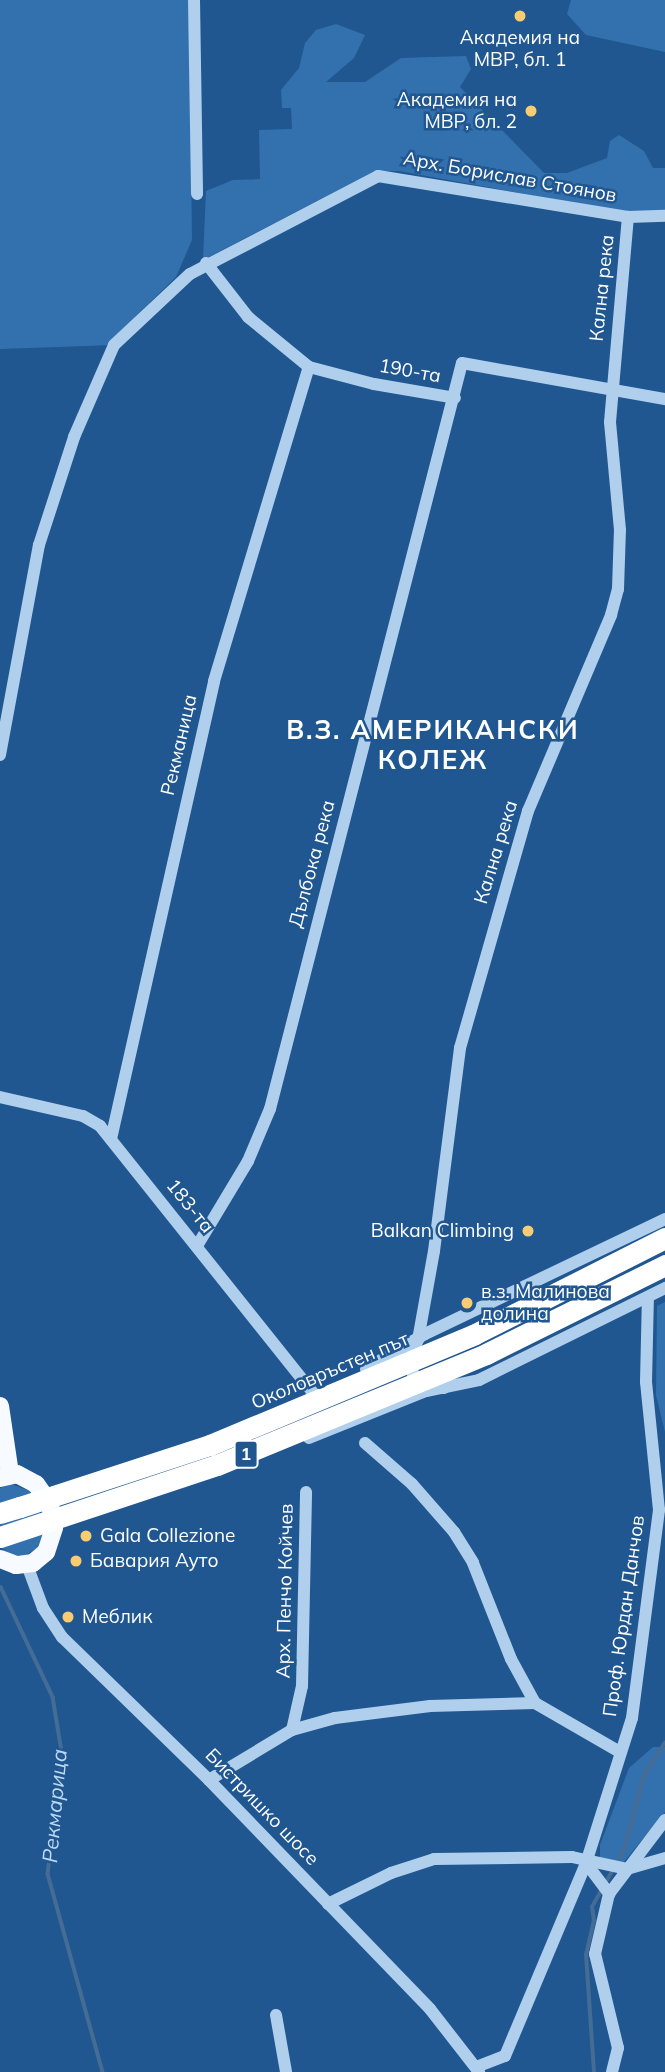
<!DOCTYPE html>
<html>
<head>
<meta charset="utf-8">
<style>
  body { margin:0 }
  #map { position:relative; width:665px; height:2072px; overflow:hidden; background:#205791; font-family:Mulish,sans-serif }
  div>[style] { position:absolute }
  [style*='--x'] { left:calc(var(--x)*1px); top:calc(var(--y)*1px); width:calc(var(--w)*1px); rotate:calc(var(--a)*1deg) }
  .green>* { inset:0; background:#3371ae }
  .stream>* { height:3.5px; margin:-1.75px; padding:0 1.75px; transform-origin:1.75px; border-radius:1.75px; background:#456c95 }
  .minor>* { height:12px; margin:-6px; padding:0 6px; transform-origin:6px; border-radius:6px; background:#b0cfed }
  .major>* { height:18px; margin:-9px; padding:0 9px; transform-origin:9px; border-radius:9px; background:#f7faff }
  .highway>* { height:21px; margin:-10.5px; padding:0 10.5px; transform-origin:10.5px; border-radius:10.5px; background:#fff }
  .highway-bridge>* { height:21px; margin:-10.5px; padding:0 10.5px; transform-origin:10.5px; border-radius:10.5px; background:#fff }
  .dots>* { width:19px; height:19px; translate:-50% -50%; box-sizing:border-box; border:4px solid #205791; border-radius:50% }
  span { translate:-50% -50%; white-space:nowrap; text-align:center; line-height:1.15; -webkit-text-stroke:5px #205791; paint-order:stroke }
  .shield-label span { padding:2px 5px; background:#205791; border:2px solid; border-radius:5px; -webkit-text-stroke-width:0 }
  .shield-label { font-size:18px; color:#fff; font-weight:700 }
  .poi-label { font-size:19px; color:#fff }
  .right { translate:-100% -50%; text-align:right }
  .left { translate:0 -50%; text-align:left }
  .street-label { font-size:19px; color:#fff }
  .water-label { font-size:21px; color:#bdd9f4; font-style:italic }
  .district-label { font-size:26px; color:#fff; font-weight:700; letter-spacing:2px }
</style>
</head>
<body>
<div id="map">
  <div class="green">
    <i style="clip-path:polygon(0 0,189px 0,192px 240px,176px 277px,139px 313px,114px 345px,0 349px)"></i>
    <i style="clip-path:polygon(571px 0,665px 0,665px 52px,586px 35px,567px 14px)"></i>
    <i style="clip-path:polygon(336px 24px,365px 35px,354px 58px,326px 82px,365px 82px,401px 58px,466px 56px,471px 69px,460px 87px,544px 173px,567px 173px,607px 158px,610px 141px,619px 135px,644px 151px,653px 168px,665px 168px,665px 212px,629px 213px,399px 171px,375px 171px,203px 260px,206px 191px,233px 180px,260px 179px,259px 130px,292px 129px,291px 108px,282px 108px,281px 90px,299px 68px,305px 43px,316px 30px)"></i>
    <i style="clip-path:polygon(665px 1302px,665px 1432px,656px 1395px,657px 1306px)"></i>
    <i style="clip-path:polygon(11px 1484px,30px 1491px,44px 1521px,41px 1545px,25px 1556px,11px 1555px,0 1546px,0 1488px)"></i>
    <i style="clip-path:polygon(653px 1747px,665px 1747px,665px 1812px,623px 1863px,600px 1859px,600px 1845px,629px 1768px)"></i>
  </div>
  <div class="stream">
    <i style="--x:1;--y:1587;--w:122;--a:64.7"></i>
    <i style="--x:53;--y:1697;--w:56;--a:80.7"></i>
    <i style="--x:62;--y:1752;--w:123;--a:96.5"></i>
    <i style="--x:48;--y:1874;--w:205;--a:74.5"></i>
    <i style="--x:594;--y:2072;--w:117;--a:-93.9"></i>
    <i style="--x:586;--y:1955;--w:35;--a:-77"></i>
    <i style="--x:594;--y:1921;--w:14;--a:-98"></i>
    <i style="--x:592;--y:1907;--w:65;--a:-60.7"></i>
    <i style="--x:624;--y:1850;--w:77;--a:-74.9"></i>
    <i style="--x:644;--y:1776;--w:39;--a:-58"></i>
  </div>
  <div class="minor">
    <i style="--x:194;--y:0;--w:194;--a:89.1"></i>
    <i style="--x:206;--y:263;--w:68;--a:52.1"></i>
    <i style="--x:248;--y:317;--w:79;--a:39.3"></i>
    <i style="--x:309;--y:367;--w:67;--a:14.7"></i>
    <i style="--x:374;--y:384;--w:82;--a:9.8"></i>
    <i style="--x:0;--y:755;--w:214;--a:-79.5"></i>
    <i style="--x:39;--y:545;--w:114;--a:-72"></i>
    <i style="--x:74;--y:437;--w:100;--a:-66.5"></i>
    <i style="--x:114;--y:345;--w:104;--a:-43.1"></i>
    <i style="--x:190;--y:274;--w:212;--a:-27.5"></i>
    <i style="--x:378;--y:176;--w:253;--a:9.3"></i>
    <i style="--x:628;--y:217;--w:37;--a:-2"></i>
    <i style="--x:0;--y:1097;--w:85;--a:12.9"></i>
    <i style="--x:83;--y:1116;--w:20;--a:30"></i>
    <i style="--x:100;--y:1126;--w:343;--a:51.4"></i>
    <i style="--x:111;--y:1139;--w:469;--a:-77.3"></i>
    <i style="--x:214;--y:681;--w:328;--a:-73.2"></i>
    <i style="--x:197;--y:1246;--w:99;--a:-59"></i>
    <i style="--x:248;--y:1161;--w:56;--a:-67.1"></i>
    <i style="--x:270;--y:1109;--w:770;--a:-75.57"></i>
    <i style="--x:462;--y:363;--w:206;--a:10.1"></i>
    <i style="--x:366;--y:1369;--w:69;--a:-30.7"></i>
    <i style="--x:425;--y:1334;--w:266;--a:-25.6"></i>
    <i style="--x:444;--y:1388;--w:21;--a:-169"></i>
    <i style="--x:423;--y:1384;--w:16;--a:-133"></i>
    <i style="--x:412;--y:1372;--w:12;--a:-104"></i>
    <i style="--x:409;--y:1360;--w:22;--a:-66"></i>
    <i style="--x:418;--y:1340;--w:90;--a:-79.8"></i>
    <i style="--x:434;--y:1251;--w:205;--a:-82.7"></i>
    <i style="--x:460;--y:1048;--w:247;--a:-74"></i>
    <i style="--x:528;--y:811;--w:213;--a:-67"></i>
    <i style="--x:611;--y:615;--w:27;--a:-75"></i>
    <i style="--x:618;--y:589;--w:59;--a:-88.1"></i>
    <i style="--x:620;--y:530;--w:108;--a:-95.3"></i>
    <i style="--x:610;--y:422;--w:206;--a:-85"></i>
    <i style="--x:309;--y:1438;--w:126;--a:-21.9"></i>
    <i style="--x:426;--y:1391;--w:54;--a:-11.7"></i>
    <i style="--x:479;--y:1380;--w:208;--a:-26.3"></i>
    <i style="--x:365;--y:1443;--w:62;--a:41.1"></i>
    <i style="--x:412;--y:1484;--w:64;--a:48.8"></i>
    <i style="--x:454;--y:1532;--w:36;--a:58"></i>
    <i style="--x:473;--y:1563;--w:103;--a:68.4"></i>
    <i style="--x:511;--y:1659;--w:50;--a:61.4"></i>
    <i style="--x:27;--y:1565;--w:46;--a:69.6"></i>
    <i style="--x:43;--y:1608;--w:35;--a:57"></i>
    <i style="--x:62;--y:1637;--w:205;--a:44.2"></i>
    <i style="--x:209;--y:1780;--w:318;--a:46"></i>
    <i style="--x:430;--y:2009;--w:80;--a:52.1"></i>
    <i style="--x:292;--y:1730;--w:45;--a:-77.2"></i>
    <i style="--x:302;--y:1686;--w:194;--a:-88.8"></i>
    <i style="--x:209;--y:1780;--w:97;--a:-31.1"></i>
    <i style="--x:292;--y:1730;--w:45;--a:-15.6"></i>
    <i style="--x:335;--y:1718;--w:96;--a:-7.2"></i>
    <i style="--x:430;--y:1706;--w:105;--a:-1.6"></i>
    <i style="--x:535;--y:1703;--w:98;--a:30"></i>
    <i style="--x:586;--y:1863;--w:39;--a:53"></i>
    <i style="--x:328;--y:1904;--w:70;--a:-26.2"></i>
    <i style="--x:391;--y:1873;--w:45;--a:-18"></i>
    <i style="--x:434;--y:1859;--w:138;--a:-0.8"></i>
    <i style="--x:572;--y:1857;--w:56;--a:12.3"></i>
    <i style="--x:627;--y:1869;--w:40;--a:-16"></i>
    <i style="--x:276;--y:2015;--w:58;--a:80"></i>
    <i style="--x:476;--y:2067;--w:31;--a:-21"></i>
    <i style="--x:505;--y:2056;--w:209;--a:-67.2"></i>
    <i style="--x:586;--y:1863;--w:152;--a:-72.4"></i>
    <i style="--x:632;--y:1718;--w:210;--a:-82.6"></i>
    <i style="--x:659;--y:1510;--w:129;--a:-95.8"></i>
    <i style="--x:646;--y:1382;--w:85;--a:-88.7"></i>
    <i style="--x:612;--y:2072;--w:25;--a:-76"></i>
    <i style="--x:618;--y:2048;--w:97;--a:-103.7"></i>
    <i style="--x:595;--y:1954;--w:62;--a:-76.9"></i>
    <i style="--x:609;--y:1894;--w:93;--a:-52.9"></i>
  </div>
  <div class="major">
    <i style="--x:0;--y:1406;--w:69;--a:81.6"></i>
    <i style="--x:0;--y:1478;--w:17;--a:-13"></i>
    <i style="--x:17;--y:1474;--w:21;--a:28"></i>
    <i style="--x:36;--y:1484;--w:24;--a:55"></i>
    <i style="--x:50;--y:1504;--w:24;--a:81"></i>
    <i style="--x:54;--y:1528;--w:25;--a:108"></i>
    <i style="--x:46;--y:1552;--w:17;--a:140"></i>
    <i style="--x:33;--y:1563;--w:17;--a:173"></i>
    <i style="--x:16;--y:1565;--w:17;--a:-159"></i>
  </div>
  <div class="highway">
    <i style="--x:475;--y:1334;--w:213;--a:-26.8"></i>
    <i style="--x:486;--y:1354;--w:200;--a:-26.4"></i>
    <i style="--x:0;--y:1513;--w:21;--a:-17"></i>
  </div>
  <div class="highway-bridge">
    <i style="--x:20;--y:1507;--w:200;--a:-18.1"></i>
    <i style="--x:210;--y:1445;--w:287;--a:-22.7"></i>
    <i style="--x:0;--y:1537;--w:229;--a:-18.4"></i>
    <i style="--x:217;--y:1465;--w:291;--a:-22.4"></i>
  </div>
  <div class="dots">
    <i style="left:520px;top:16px;background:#facc71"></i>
    <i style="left:531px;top:111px;background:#facc71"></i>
    <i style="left:528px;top:1231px;background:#facc71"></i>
    <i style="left:467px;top:1303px;background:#facc71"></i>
    <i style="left:86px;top:1536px;background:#facc71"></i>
    <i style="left:76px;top:1561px;background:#facc71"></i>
    <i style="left:68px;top:1617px;background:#facc71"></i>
  </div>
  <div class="shield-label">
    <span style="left:246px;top:1454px">1</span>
  </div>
  <div class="poi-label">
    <span style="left:520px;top:49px">Академия на<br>МВР, бл. 1</span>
    <span class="right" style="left:517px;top:111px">Академия на<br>МВР, бл. 2</span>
    <span class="right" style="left:514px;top:1231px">Balkan Climbing</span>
    <span class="left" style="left:481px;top:1303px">в.з. Малинова<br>долина</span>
    <span class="left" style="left:100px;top:1536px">Gala Collezione</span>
    <span class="left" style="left:90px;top:1561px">Бавария Ауто</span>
    <span class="left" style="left:82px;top:1617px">Меблик</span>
  </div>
  <div class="street-label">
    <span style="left:510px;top:177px;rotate:10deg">Арх. Борислав Стоянов</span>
    <span style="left:602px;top:288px;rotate:-84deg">Кална река</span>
    <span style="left:410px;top:371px;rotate:10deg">190-та</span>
    <span style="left:179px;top:745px;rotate:-77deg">Рекманица</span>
    <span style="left:496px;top:852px;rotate:-73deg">Кална река</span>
    <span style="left:312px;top:864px;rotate:-75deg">Дълбока река</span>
    <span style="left:190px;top:1206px;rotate:51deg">183-та</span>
    <span style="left:330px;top:1371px;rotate:-23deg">Околовръстен път</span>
    <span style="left:285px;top:1591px;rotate:-89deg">Арх. Пенчо Койчев</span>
    <span style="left:624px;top:1616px;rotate:-82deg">Проф. Юрдан Данчов</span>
    <span style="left:262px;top:1807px;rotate:46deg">Бистришко шосе</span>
  </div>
  <div class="water-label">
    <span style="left:54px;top:1806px;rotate:-85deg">Рекмарица</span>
  </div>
  <div class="district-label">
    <span style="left:433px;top:745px">В.З. АМЕРИКАНСКИ<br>КОЛЕЖ</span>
  </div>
</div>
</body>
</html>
